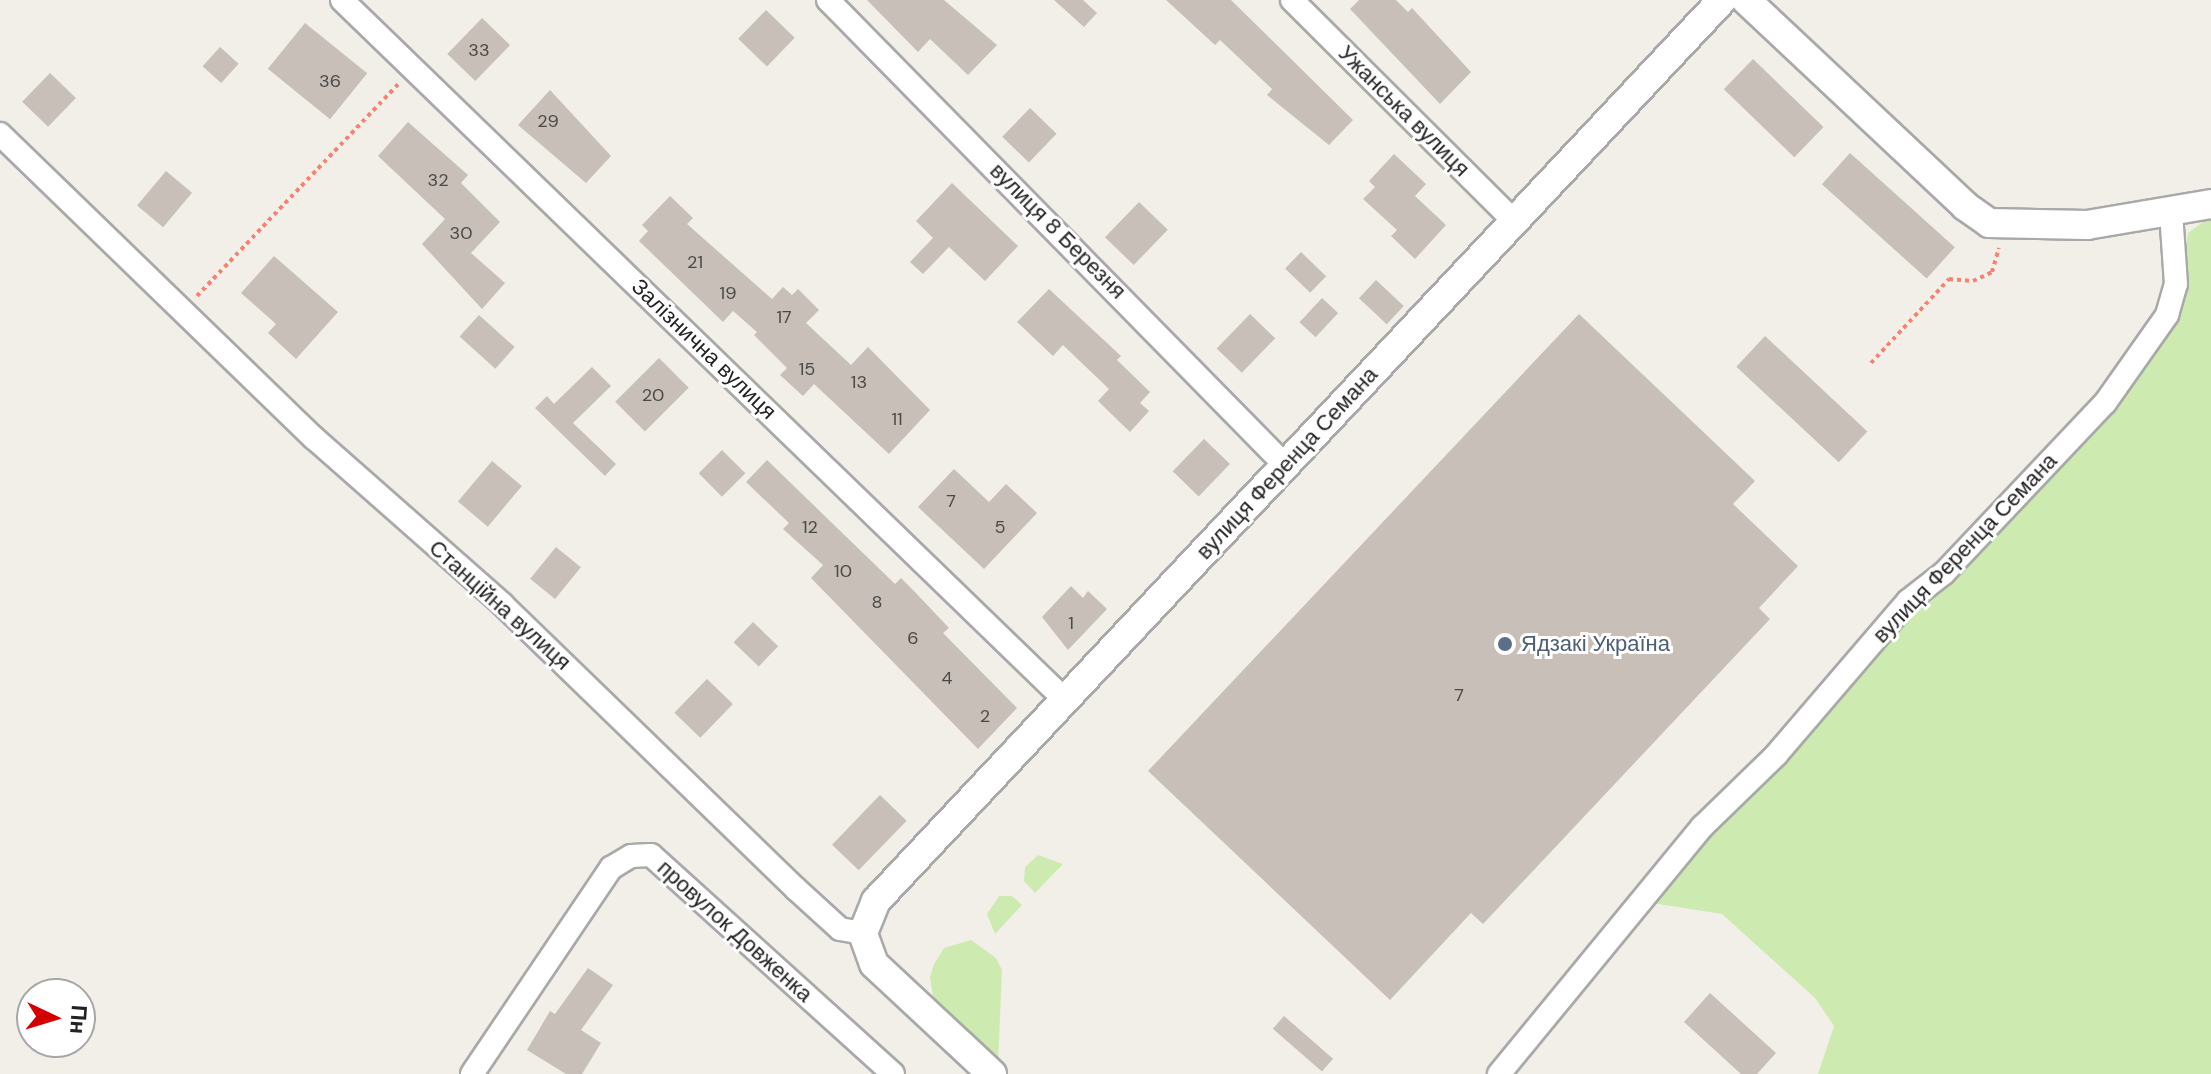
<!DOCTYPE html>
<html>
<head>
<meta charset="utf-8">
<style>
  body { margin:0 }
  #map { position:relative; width:2211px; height:1074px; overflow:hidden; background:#f2efe9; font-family:"DM Sans",sans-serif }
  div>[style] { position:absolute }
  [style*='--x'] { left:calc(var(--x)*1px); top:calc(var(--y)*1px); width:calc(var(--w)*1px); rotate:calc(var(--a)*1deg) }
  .grass>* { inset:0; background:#cdebb0 }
  .building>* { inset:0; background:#c7bfb8; transform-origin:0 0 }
  .path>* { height:4px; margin-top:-2px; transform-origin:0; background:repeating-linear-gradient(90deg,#fa8072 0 4px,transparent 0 8px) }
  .roads { filter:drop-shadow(2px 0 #a9a9a9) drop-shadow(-2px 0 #a9a9a9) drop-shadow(0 2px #a9a9a9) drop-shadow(0 -2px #a9a9a9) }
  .minor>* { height:22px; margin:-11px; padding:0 11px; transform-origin:11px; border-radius:11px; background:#fff }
  .tertiary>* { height:28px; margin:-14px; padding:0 14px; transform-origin:14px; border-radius:14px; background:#fff }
  .dots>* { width:22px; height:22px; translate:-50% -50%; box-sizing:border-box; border:4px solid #fff; border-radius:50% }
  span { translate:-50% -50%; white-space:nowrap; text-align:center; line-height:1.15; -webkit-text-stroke:6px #fff; paint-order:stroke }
  .number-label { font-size:18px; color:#4b4948 }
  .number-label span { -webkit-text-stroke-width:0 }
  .street-label { font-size:22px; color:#222 }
  .service-label { font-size:22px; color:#4e5e75 }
  .left { translate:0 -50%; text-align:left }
  .north { position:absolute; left:16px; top:978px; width:80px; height:80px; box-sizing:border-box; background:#fff; border:2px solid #a7a7a7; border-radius:50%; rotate:94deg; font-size:22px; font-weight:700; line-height:32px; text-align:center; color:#222 }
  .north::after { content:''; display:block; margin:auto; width:28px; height:36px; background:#d40000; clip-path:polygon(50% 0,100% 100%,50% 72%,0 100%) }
</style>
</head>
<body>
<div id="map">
  <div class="grass">
    <i style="clip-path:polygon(2211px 216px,2211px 1074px,1818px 1074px,1834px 1026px,1815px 998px,1722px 914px,1652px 903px,1709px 831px,2174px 317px,2188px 233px)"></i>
    <i style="clip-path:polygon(1038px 855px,1063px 864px,1035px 893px,1024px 881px,1025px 867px)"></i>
    <i style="clip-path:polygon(999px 896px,1012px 896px,1022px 905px,995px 934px,987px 914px)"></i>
    <i style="clip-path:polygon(971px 940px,996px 958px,1002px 970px,998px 1065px,934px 1003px,930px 977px,934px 964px,944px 948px)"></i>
  </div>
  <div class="building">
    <i style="clip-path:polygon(867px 0,944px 0,997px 45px,968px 75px,930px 39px,918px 52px)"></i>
    <i style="clip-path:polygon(1054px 0,1083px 0,1097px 13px,1084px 27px)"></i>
    <i style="clip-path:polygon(1166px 0,1231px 0,1353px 120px,1329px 145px,1267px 95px,1272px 89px,1220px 40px,1215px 45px)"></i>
    <i style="clip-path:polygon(1359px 0,1396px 0,1408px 12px,1412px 8px,1471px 72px,1440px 104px,1350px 9px)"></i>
    <i style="left:766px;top:10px;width:40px;height:40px;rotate:44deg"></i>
    <i style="left:482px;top:18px;width:39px;height:50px;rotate:44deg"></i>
    <i style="left:305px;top:23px;width:80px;height:59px;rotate:39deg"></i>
    <i style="left:220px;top:47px;width:25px;height:26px;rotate:42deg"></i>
    <i style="left:1753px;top:59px;width:98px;height:42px;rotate:44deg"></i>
    <i style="left:50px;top:73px;width:36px;height:40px;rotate:44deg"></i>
    <i style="clip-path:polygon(550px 90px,611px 156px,586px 183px,518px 125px)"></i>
    <i style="left:1030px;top:108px;width:37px;height:40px;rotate:44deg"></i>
    <i style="clip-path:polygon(408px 122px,468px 175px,461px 183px,500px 222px,471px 253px,505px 283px,482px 309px,422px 244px,445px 219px,378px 156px)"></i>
    <i style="left:1850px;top:153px;width:141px;height:42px;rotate:42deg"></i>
    <i style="clip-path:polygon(1394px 154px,1426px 184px,1415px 196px,1446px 225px,1415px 259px,1391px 236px,1397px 230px,1363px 199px,1375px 187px,1369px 181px)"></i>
    <i style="left:166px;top:171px;width:34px;height:45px;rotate:40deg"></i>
    <i style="clip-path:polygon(952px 183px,1018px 246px,985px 281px,949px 247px,923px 274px,910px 262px,933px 238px,916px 221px)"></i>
    <i style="clip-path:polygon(670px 196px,693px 218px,687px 224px,772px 299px,783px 287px,792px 295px,798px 289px,819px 310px,806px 323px,851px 365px,868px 347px,930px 410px,889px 454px,814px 384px,803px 396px,780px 375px,787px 368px,754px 335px,757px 332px,733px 311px,723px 322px,639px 241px,648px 231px,642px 225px)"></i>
    <i style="left:1139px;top:202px;width:40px;height:49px;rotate:44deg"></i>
    <i style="left:1301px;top:252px;width:35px;height:23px;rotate:44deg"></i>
    <i style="clip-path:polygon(274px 256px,338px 312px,296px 359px,268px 333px,276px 324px,241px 293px)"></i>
    <i style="left:1376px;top:280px;width:38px;height:25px;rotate:43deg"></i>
    <i style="clip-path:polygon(1049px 289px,1121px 356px,1117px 360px,1150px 392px,1140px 403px,1149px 411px,1130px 432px,1098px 401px,1109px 389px,1063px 345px,1053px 356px,1017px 322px)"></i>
    <i style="left:1322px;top:298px;width:22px;height:33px;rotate:43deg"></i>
    <i style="left:1250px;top:314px;width:35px;height:48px;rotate:44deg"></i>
    <i style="clip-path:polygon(1579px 314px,1755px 481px,1733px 504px,1798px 566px,1759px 608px,1770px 619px,1483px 924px,1471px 913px,1390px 1000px,1148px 771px)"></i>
    <i style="left:479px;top:315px;width:48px;height:29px;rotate:42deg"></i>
    <i style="left:1765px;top:336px;width:140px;height:42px;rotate:43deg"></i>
    <i style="left:659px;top:358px;width:42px;height:62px;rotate:45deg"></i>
    <i style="clip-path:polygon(592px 367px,611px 386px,573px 423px,616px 464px,605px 476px,535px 408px,547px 396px,554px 404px)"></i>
    <i style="left:1204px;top:439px;width:36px;height:45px;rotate:44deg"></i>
    <i style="left:722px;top:450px;width:33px;height:33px;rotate:45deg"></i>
    <i style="clip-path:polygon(767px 460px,895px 584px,901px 578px,914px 591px,949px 628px,943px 633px,1017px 708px,978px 749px,811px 578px,823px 565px,783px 529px,789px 523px,746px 482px)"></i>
    <i style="left:492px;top:461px;width:39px;height:53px;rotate:40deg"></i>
    <i style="clip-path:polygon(954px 469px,989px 502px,1006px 484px,1037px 513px,984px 569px,918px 507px)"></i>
    <i style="left:556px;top:547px;width:32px;height:41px;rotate:39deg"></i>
    <i style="clip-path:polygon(1071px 586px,1083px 598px,1088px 591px,1107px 609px,1068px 650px,1042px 617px)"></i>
    <i style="left:753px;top:622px;width:35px;height:28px;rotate:44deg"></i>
    <i style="left:707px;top:679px;width:36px;height:47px;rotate:44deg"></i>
    <i style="left:880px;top:795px;width:37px;height:69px;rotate:44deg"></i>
    <i style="clip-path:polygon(588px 968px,613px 985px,581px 1030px,601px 1043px,582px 1074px,566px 1074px,527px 1050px,550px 1011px,555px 1014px)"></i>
    <i style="clip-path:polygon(1710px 993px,1776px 1053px,1757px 1074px,1741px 1074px,1684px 1022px)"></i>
    <i style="left:1284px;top:1016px;width:65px;height:17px;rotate:41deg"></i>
  </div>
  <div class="path">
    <i style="--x:197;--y:296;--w:295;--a:-46.5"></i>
    <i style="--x:1871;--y:363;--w:115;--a:-47.1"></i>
    <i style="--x:1949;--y:279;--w:24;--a:5"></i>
    <i style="--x:1973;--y:281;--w:21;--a:-25"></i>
    <i style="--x:1992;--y:272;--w:25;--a:-74"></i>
  </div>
  <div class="roads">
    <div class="minor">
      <i style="--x:342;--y:0;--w:1005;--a:44.07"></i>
      <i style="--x:828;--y:0;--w:652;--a:45.5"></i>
      <i style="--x:1292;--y:0;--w:316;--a:44.9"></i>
      <i style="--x:0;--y:134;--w:437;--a:44.1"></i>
      <i style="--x:314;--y:438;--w:251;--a:41.4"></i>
      <i style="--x:502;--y:604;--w:408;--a:44.1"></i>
      <i style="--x:795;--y:888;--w:61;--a:42.3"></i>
      <i style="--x:840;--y:929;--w:23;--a:10"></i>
      <i style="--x:472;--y:1074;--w:249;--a:-56"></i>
      <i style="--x:611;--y:868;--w:23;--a:-31"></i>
      <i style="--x:631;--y:856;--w:20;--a:-3"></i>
      <i style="--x:651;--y:855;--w:326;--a:42.1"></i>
      <i style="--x:1499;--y:1074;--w:320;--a:-50.6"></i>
      <i style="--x:1702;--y:827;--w:103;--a:-44.2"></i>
      <i style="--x:1776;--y:755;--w:203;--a:-49.4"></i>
      <i style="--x:1908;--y:601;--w:46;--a:-37.9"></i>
      <i style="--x:1944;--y:573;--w:234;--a:-46.6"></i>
      <i style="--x:2105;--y:403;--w:108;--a:-54.8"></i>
      <i style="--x:2167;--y:315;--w:32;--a:-74"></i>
      <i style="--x:2176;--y:284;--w:72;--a:-94"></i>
    </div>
    <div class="tertiary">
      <i style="--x:1746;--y:0;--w:301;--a:43.2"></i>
      <i style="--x:1965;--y:206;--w:29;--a:35"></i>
      <i style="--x:1989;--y:223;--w:98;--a:1.2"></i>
      <i style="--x:2087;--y:225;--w:126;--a:-9.6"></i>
      <i style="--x:992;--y:1074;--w:161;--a:-137"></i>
      <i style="--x:874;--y:964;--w:33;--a:-110"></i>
      <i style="--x:863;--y:933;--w:35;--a:-68"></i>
      <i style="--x:876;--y:901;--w:1236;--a:-46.8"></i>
    </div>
  </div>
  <div class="dots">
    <i style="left:1505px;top:644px;background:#5c6f8a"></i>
  </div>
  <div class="number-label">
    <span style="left:479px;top:50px">33</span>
    <span style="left:330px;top:81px">36</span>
    <span style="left:548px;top:121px">29</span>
    <span style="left:438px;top:180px">32</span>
    <span style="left:461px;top:233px">30</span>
    <span style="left:695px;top:262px">21</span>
    <span style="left:728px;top:293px">19</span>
    <span style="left:784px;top:317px">17</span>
    <span style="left:807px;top:369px">15</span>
    <span style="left:859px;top:382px">13</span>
    <span style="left:653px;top:395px">20</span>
    <span style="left:897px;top:419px">11</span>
    <span style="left:951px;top:501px">7</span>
    <span style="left:810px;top:527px">12</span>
    <span style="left:1000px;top:527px">5</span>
    <span style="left:843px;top:571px">10</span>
    <span style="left:877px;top:602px">8</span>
    <span style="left:1071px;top:623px">1</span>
    <span style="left:913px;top:638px">6</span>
    <span style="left:947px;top:678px">4</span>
    <span style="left:1459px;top:695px">7</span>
    <span style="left:985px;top:716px">2</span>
  </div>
  <div class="street-label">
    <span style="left:1404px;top:111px;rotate:45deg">Ужанська вулиця</span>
    <span style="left:1058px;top:231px;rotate:45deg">вулиця 8 Березня</span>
    <span style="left:704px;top:349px;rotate:44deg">Залізнична вулиця</span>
    <span style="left:1287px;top:463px;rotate:-47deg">вулиця Ференца Семана</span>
    <span style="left:1965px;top:548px;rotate:-46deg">вулиця Ференца Семана</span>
    <span style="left:500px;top:605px;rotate:42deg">Станційна вулиця</span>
    <span style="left:735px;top:931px;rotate:42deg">провулок Довженка</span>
  </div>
  <div class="service-label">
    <span class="left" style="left:1521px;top:644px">Ядзакі Україна</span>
  </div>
  <div class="north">Пн</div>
</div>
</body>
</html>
